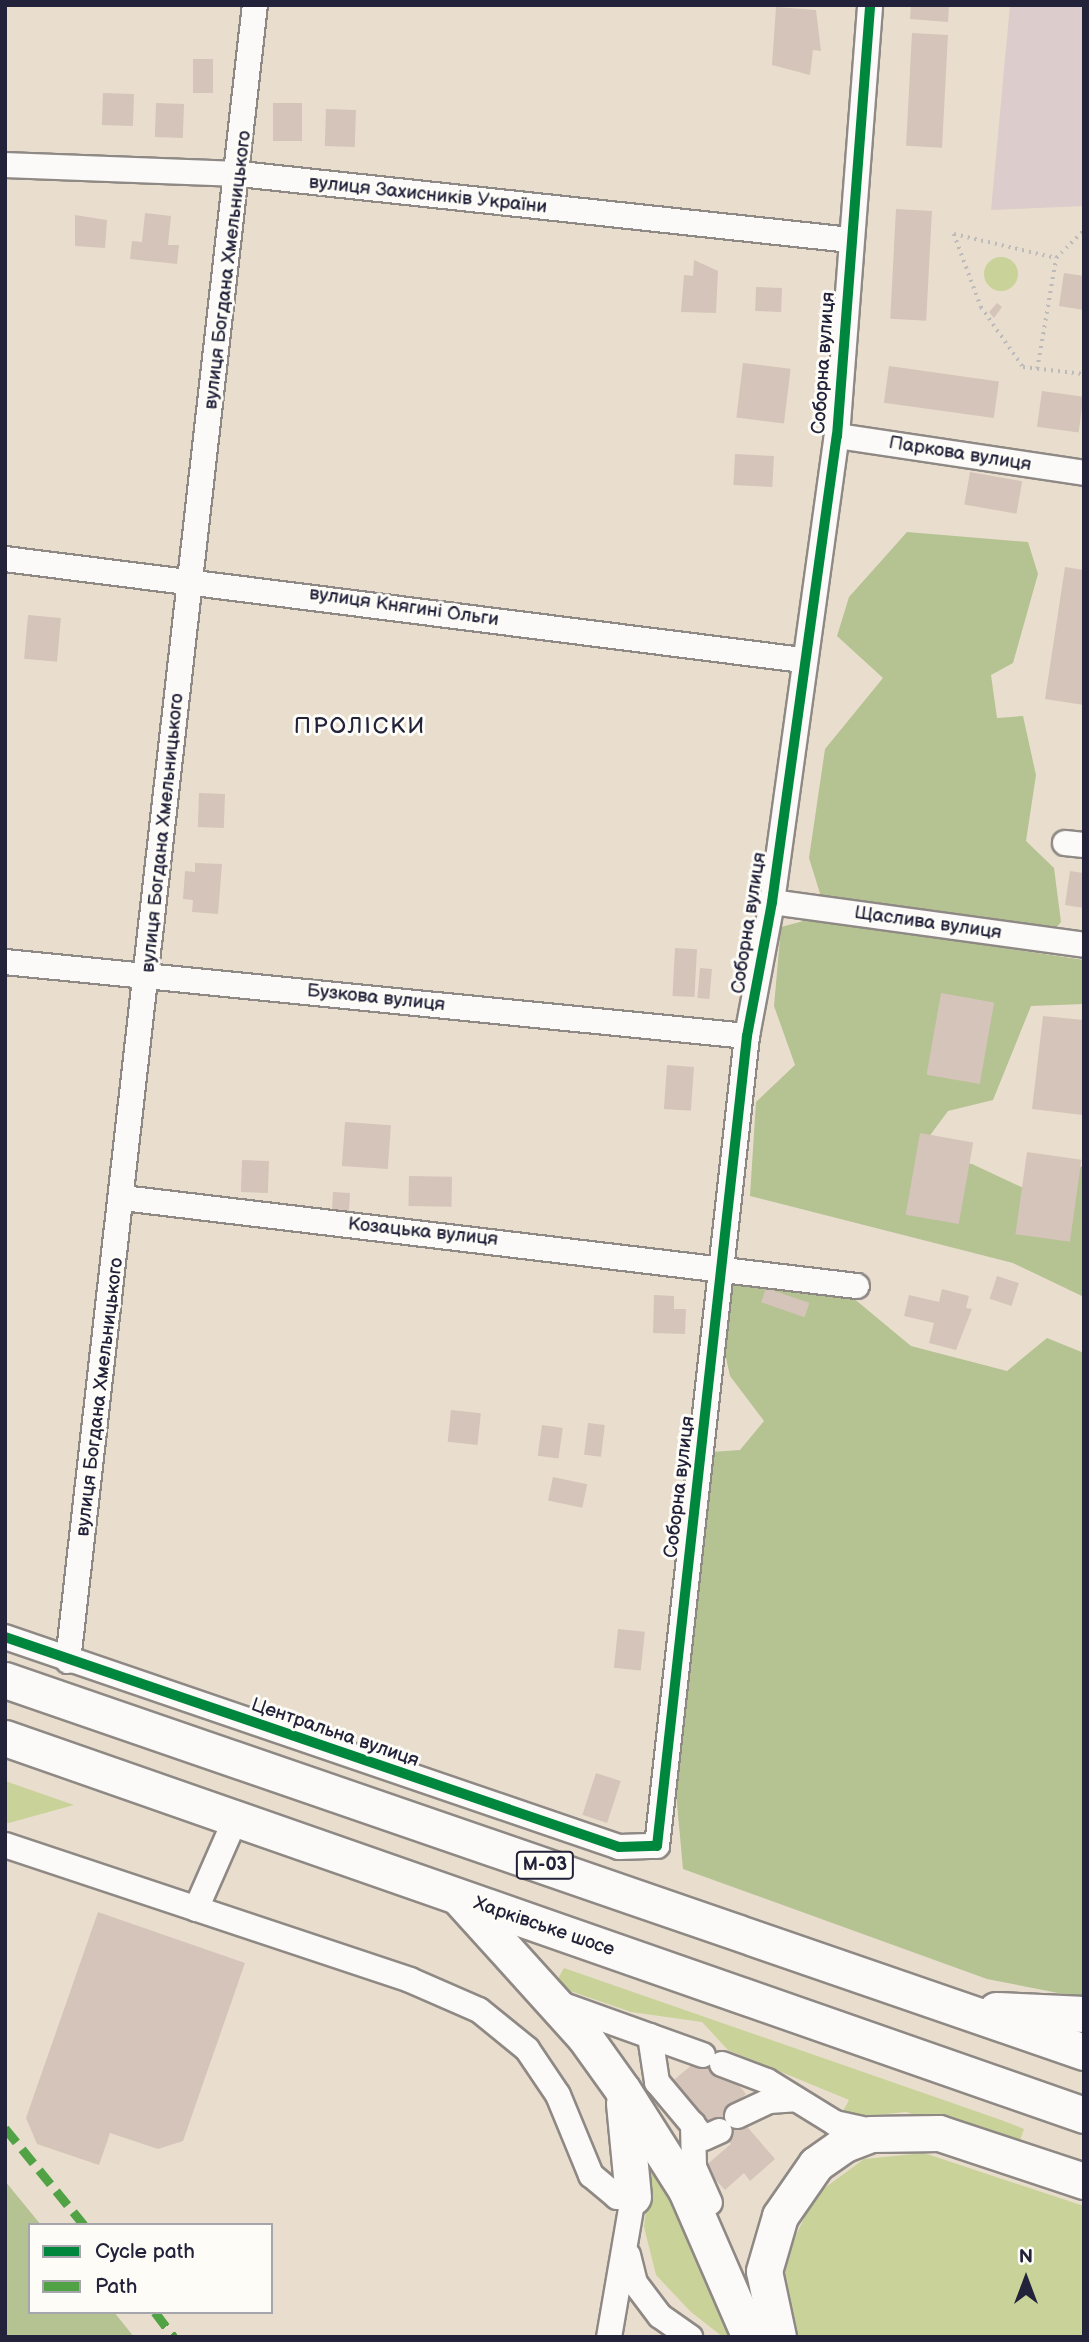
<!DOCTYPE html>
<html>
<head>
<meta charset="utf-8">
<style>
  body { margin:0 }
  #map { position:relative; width:1089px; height:2342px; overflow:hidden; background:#e9dece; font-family:"Balsamiq Sans",sans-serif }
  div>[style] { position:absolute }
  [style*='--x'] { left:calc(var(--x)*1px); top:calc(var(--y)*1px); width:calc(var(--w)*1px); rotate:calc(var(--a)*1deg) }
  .industrial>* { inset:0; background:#dccccb }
  .green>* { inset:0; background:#c9d299 }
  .round { border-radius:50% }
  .forest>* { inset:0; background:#b5c292 }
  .building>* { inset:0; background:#d5c4b9; transform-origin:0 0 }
  .path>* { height:3.5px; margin-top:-1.75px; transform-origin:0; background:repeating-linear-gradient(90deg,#bdbaba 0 2px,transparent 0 7px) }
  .roads { filter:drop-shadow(2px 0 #8f8985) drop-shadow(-2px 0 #8f8985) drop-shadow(0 2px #8f8985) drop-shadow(0 -2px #8f8985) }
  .minor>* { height:24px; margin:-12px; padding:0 12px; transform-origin:12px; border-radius:12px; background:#fcfaf8 }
  .highway>* { height:35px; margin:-17.5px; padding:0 17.5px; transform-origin:17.5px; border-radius:17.5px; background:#fcfaf8 }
  .quiet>* { height:9px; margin-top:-4.5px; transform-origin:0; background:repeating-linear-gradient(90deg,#50a245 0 18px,transparent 0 27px) }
  .cycleway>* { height:10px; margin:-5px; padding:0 5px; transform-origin:5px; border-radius:5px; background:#00873e }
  span { translate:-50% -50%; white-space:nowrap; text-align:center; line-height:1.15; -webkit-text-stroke:6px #fdfcf7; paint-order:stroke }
  .shield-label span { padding:2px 5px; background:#fdfcf7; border:2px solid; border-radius:5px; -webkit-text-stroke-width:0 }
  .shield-label { font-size:18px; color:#22223b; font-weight:700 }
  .street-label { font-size:19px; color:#22223b }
  .quarter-label { font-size:23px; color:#22223b; letter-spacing:2px }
  .frame { position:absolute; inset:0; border:7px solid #22223b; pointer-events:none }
  .legend { position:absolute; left:28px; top:2223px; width:245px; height:91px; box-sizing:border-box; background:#fdfcf7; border:2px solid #a5a5ac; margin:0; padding:9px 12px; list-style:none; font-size:21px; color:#22223b }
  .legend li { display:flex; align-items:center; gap:14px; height:35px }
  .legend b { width:35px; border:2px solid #a5a5ac }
  .north { position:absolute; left:991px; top:2244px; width:70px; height:70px; -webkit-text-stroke:5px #fdfcf7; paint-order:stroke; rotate:0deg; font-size:19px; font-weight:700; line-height:28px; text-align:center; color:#22223b }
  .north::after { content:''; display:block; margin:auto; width:24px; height:32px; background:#22223b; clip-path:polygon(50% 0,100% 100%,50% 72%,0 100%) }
</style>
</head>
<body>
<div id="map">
  <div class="industrial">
    <i style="clip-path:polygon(1010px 5px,1084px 5px,1084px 206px,991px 210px)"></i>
  </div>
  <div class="green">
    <i class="round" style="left:984px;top:257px;width:34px;height:34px"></i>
    <i style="clip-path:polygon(5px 1781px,74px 1805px,5px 1824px)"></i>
    <i style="clip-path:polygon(564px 1968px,1004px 2121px,1024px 2129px,1017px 2149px,906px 2112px,855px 2117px,843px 2111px,849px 2100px,728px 2050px,702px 2022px,631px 2012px,570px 1991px,556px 1982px)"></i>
    <i style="clip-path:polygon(924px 2153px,1084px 2206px,1084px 2337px,795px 2337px,783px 2283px,790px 2248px,815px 2195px,864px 2159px)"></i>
    <i style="clip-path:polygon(651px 2161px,663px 2181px,733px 2337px,723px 2337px,691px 2312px,656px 2275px,644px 2227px)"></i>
  </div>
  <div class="forest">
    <i style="clip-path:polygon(907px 532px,1028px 542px,1038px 574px,1013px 663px,991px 675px,997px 718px,1023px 716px,1036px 775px,1026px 841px,1054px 868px,1061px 922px,1049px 936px,822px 900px,809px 858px,825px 749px,883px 678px,837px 636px,849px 597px)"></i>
    <i style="clip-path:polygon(811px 919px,1084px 960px,1084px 1004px,1031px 1006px,993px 1100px,948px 1111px,917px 1153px,972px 1164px,1058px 1204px,1070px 1172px,1084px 1165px,1084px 1297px,1013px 1263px,750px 1196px,756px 1102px,795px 1065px,774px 1006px,781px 927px)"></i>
    <i style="clip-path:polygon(750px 1277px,852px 1297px,911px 1346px,1007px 1371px,1047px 1338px,1084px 1353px,1084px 1998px,987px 1979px,683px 1869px,675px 1782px,711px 1452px,740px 1450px,764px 1421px,730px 1376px,722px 1340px,732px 1285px)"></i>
    <i style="clip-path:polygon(5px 2181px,41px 2225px,30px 2225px,30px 2312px,114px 2312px,134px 2337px,5px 2337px)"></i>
  </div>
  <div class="building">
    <i style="clip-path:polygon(911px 5px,949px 5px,948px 22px,910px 19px)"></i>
    <i style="clip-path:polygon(776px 7px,816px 10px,821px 51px,813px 50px,810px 75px,772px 65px)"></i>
    <i style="left:912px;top:33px;width:36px;height:113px;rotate:3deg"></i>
    <i style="left:193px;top:59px;width:20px;height:34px"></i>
    <i style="left:103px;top:93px;width:31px;height:32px;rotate:2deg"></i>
    <i style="left:156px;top:103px;width:28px;height:34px;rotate:2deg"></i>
    <i style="left:273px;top:103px;width:29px;height:38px"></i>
    <i style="left:326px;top:109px;width:30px;height:37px;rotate:2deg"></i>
    <i style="left:896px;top:209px;width:36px;height:110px;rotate:3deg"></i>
    <i style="clip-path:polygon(145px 213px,171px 216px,168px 245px,179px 245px,177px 264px,130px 259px,132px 241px,142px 242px)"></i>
    <i style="clip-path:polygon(75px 215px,107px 220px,105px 248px,75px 246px)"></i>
    <i style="clip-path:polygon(694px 260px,718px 271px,716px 313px,681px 312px,684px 275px,693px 276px)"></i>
    <i style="clip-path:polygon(1064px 273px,1084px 276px,1084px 310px,1059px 306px)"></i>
    <i style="left:756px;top:287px;width:26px;height:24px;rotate:2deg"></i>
    <i style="clip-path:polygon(997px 303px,1002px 307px,994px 318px,989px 312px)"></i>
    <i style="left:743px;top:363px;width:48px;height:55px;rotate:7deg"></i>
    <i style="left:889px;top:366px;width:111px;height:37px;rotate:8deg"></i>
    <i style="left:1042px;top:391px;width:42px;height:36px;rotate:8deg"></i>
    <i style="left:735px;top:454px;width:39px;height:31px;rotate:3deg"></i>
    <i style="left:970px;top:472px;width:53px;height:33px;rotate:10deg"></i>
    <i style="clip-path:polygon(1065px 567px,1084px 570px,1084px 705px,1045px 699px)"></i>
    <i style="left:28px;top:615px;width:33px;height:44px;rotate:5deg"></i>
    <i style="left:199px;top:793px;width:26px;height:34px;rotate:2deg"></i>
    <i style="clip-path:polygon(195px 863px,222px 864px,218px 914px,192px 912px,193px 900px,183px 899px,185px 871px,195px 872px)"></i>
    <i style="clip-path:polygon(1070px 871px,1084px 873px,1084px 908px,1065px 905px)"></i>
    <i style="left:675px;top:948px;width:22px;height:48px;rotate:3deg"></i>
    <i style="left:700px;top:968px;width:12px;height:30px;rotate:5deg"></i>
    <i style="left:941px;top:993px;width:54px;height:83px;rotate:10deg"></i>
    <i style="clip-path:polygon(1043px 1016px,1084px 1020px,1083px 1115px,1032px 1109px)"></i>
    <i style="left:667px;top:1065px;width:27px;height:44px;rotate:4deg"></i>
    <i style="left:345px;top:1122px;width:46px;height:44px;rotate:4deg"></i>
    <i style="left:920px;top:1133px;width:54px;height:83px;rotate:10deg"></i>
    <i style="left:1027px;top:1152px;width:55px;height:83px;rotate:8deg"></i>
    <i style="left:242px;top:1160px;width:27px;height:32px;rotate:2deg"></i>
    <i style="left:409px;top:1176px;width:43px;height:30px;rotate:1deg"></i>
    <i style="left:333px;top:1192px;width:17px;height:20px;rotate:3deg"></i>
    <i style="left:997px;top:1276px;width:23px;height:24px;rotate:18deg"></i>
    <i style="left:766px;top:1288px;width:46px;height:15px;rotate:19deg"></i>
    <i style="clip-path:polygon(942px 1289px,969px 1296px,966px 1308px,972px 1309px,956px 1350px,929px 1343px,934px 1323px,904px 1316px,909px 1295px,939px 1302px)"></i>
    <i style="clip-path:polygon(654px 1295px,674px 1296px,674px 1309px,686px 1309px,685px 1334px,653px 1333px)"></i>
    <i style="left:451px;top:1410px;width:30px;height:32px;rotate:6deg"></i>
    <i style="left:588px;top:1423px;width:17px;height:32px;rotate:7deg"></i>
    <i style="left:542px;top:1425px;width:21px;height:31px;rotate:8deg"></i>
    <i style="left:553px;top:1477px;width:35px;height:24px;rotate:12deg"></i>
    <i style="left:618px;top:1629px;width:27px;height:39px;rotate:6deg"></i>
    <i style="left:596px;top:1773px;width:26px;height:44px;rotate:18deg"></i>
    <i style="clip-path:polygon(98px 1912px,245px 1963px,183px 2141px,158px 2149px,110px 2133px,99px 2165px,37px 2144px,26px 2118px)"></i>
    <i style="clip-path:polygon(710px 2050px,746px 2094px,730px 2107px,775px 2159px,750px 2181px,744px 2173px,725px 2190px,704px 2167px,731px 2144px,712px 2122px,695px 2137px,658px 2093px)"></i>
  </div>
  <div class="path">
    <i style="--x:954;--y:234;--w:78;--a:69.7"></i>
    <i style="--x:981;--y:307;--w:73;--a:55"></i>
    <i style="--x:1023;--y:367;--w:61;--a:6.5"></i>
    <i style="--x:954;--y:234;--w:105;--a:13.2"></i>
    <i style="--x:1037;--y:369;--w:113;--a:-80.3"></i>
    <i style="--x:1056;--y:258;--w:40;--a:-45"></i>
  </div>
  <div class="roads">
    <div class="minor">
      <i style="--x:5;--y:165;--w:235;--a:2.2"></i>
      <i style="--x:240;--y:174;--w:615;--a:6.17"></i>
      <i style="--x:837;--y:436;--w:250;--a:8.5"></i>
      <i style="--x:5;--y:559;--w:803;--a:7.22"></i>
      <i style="--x:1065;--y:843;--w:19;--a:6"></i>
      <i style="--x:772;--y:902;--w:315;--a:7.8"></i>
      <i style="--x:5;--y:962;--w:746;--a:5.7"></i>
      <i style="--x:123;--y:1198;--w:739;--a:6.84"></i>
      <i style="--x:5;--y:1637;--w:649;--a:18.88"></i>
      <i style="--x:619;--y:1847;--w:38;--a:-2"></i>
      <i style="--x:657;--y:1846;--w:815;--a:-83.66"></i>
      <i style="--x:747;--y:1036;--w:136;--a:-79.4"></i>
      <i style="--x:772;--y:902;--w:471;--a:-82.1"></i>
      <i style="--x:837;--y:436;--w:432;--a:-85.6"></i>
      <i style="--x:68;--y:1661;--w:1667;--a:-83.56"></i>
      <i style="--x:5;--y:1845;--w:427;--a:18.4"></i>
      <i style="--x:410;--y:1980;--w:75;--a:23.5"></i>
      <i style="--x:479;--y:2010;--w:62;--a:39.1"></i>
      <i style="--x:527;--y:2049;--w:55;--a:56"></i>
      <i style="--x:558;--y:2095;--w:87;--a:67.6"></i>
      <i style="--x:591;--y:2175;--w:34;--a:40"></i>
      <i style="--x:617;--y:2197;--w:16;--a:0"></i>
      <i style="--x:633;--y:2197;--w:142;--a:99.7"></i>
      <i style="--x:196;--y:1909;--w:99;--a:-66.3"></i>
      <i style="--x:555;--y:2002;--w:157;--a:19.7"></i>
      <i style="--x:650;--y:2036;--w:47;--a:81.3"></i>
      <i style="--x:657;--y:2082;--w:73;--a:50"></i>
      <i style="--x:704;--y:2138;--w:17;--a:-24"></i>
      <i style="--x:722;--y:2064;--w:48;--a:20.7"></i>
      <i style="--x:767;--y:2081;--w:80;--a:31.7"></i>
      <i style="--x:835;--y:2123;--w:42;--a:12.4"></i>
      <i style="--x:737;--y:2116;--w:35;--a:-25"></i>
      <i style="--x:769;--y:2101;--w:26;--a:-4"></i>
      <i style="--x:693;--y:2124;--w:43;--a:88.7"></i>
      <i style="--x:694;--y:2167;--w:39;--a:66"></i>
      <i style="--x:628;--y:2255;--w:29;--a:76"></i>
      <i style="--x:635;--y:2283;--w:41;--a:52.9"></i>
      <i style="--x:660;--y:2316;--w:37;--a:35"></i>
    </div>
    <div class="highway">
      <i style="--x:5;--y:1680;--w:1141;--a:19.02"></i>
      <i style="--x:5;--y:1738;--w:1143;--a:19.26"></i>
      <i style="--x:460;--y:1899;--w:185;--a:47.9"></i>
      <i style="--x:584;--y:2036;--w:65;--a:54.4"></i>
      <i style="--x:622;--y:2089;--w:120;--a:57.6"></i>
      <i style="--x:686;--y:2190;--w:160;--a:66.5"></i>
      <i style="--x:996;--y:2010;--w:88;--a:2.6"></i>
      <i style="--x:624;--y:2103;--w:94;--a:84.5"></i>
      <i style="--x:778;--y:2337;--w:67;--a:-102"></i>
      <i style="--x:764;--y:2271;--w:57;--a:-73.8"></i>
      <i style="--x:780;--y:2216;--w:63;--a:-55.3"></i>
      <i style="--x:816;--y:2164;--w:35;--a:-35"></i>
      <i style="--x:845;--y:2144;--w:28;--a:-21"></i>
      <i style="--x:871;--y:2134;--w:68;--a:-0.8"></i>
      <i style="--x:939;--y:2133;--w:153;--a:18.3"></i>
    </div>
  </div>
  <div class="quiet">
    <i style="--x:5;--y:2128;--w:125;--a:50.8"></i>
    <i style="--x:155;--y:2312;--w:31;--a:53"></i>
  </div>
  <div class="cycleway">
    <i style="--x:5;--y:1637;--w:649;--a:18.88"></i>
    <i style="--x:619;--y:1847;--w:38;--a:-2"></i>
    <i style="--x:657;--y:1846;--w:815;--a:-83.66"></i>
    <i style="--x:747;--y:1036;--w:136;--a:-79.4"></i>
    <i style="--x:772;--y:902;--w:471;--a:-82.1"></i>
    <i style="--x:837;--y:436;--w:432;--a:-85.6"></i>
  </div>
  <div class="shield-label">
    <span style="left:545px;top:1865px">М-03</span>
  </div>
  <div class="street-label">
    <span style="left:428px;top:195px;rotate:6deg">вулиця Захисників України</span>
    <span style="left:228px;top:270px;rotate:-83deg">вулиця Богдана Хмельницького</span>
    <span style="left:824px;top:363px;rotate:-86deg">Соборна вулиця</span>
    <span style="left:960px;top:454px;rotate:9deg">Паркова вулиця</span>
    <span style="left:404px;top:607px;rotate:8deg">вулиця Княгині Ольги</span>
    <span style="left:163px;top:833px;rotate:-84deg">вулиця Богдана Хмельницького</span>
    <span style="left:749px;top:923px;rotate:-81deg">Соборна вулиця</span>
    <span style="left:928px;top:923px;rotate:8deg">Щаслива вулиця</span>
    <span style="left:376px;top:998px;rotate:6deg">Бузкова вулиця</span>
    <span style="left:423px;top:1232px;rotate:6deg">Козацька вулиця</span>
    <span style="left:100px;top:1397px;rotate:-83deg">вулиця Богдана Хмельницького</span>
    <span style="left:680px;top:1487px;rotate:-83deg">Соборна вулиця</span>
    <span style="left:335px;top:1733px;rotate:19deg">Центральна вулиця</span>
    <span style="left:544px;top:1927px;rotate:19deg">Харківське шосе</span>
  </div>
  <div class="quarter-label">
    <span style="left:360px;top:726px">ПРОЛІСКИ</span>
  </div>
  <div class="frame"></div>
  <ul class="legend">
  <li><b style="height:9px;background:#00873e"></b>Cycle path</li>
  <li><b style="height:9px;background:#50a245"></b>Path</li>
  </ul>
  <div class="north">N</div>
</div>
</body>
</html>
